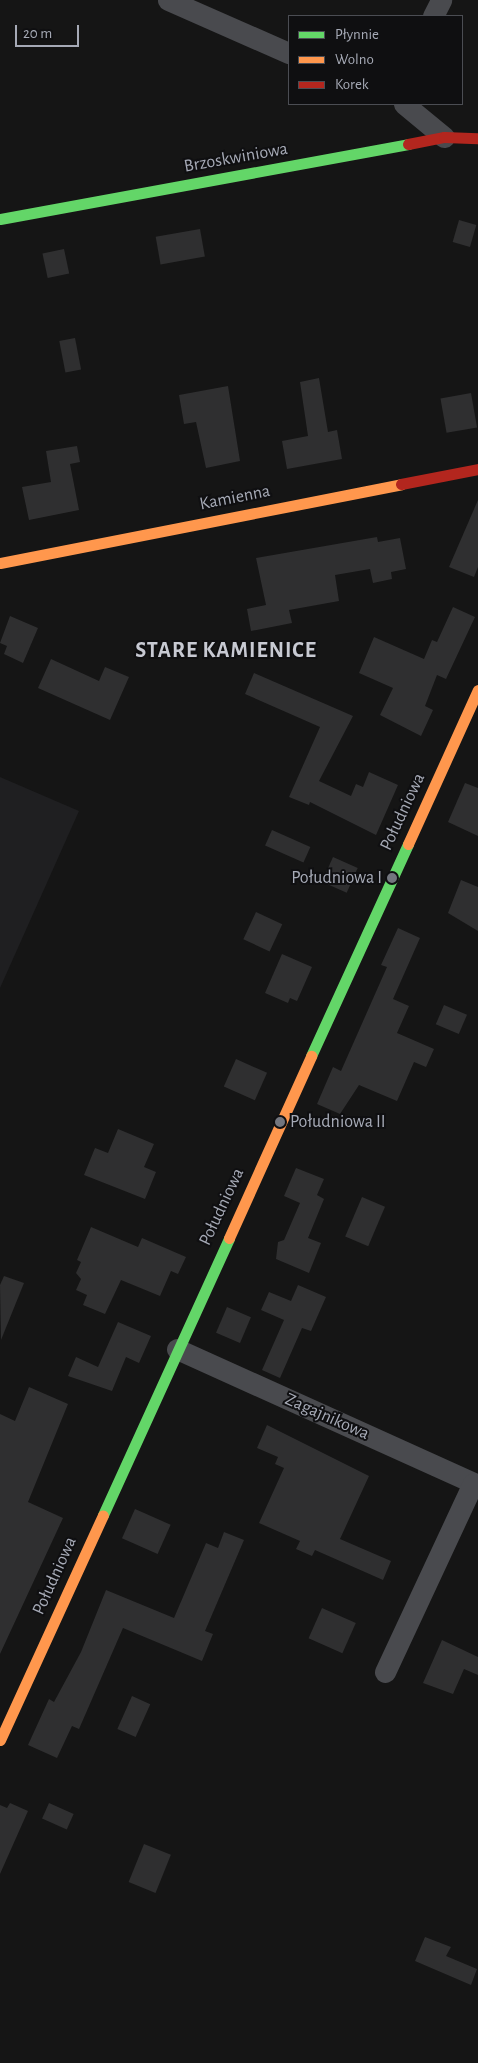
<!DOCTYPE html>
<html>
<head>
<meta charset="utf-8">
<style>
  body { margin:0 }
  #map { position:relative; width:478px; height:2063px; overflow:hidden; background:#151515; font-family:"Alegreya Sans",sans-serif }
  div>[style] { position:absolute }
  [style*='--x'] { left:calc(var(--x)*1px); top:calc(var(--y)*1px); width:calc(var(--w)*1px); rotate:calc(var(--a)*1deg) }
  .built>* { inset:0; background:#1f1f21 }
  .building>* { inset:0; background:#2f2f30; transform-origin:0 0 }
  .street>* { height:21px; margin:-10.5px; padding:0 10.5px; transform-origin:10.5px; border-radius:10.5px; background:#494a4e }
  .fast>* { height:11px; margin:-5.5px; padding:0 5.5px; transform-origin:5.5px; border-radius:5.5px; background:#63d668 }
  .slow>* { height:11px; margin:-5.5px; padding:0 5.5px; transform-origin:5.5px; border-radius:5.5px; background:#ff974d }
  .jam>* { height:11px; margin:-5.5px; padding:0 5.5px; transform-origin:5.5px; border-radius:5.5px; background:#b3261e }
  .dots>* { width:14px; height:14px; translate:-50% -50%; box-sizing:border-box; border:2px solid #0f0f11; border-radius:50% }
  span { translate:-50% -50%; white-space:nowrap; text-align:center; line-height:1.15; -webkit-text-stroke:4px #0f0f11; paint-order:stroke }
  .street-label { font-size:18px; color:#a6aab6 }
  .poi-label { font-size:18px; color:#a6aab6 }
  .right { translate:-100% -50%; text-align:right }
  .left { translate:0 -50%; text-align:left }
  .district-label { font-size:22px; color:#c7c9d2; font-weight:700; letter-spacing:1px }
  .legend { position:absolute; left:288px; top:15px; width:175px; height:90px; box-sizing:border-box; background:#0f0f11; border:1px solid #4b4d53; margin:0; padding:6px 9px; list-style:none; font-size:15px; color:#a6aab6 }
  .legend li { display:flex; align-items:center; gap:10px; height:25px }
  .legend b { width:25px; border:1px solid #4b4d53 }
  .scale { position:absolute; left:15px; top:25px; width:64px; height:22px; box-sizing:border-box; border:2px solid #a6aab6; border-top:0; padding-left:6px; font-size:15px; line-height:18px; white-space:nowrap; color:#a6aab6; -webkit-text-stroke:4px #0f0f11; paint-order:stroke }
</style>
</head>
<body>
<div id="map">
  <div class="built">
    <i style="clip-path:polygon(0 777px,79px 811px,0 988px)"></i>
  </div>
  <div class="building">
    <i style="left:459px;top:220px;width:18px;height:23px;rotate:16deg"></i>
    <i style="left:200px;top:229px;width:28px;height:45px;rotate:80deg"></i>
    <i style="left:64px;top:249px;width:25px;height:22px;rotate:78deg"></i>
    <i style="left:75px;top:338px;width:32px;height:16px;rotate:79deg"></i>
    <i style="clip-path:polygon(319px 378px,328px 432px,337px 430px,342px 459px,287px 469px,282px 441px,308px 436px,300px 382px)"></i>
    <i style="clip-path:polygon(228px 386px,240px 461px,206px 468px,196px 422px,184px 424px,179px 395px)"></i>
    <i style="left:471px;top:393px;width:35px;height:31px;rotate:80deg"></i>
    <i style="clip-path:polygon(77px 446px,80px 462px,70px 464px,79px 510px,29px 520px,22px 487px,51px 482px,46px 451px)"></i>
    <i style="clip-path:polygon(478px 500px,478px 567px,474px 577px,449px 567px)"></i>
    <i style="clip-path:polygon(377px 537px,378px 542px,400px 538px,406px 569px,391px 572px,392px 579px,373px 583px,370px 569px,335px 575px,339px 601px,289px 610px,292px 623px,251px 631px,247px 609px,266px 605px,256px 558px)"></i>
    <i style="clip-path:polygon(453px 607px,475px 617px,446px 679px,437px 675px,425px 706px,433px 710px,421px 736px,380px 715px,393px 688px,359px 673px,374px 637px,424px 659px,432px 640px,437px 642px)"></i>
    <i style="clip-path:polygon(10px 616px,38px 628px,23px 663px,4px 654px,7px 646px,0 643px)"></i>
    <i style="clip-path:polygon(51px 659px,99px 681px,105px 667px,129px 677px,110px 720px,38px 688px)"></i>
    <i style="clip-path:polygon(254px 673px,353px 716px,319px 781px,351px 796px,356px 784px,363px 787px,369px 772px,398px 785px,376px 835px,310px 802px,309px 805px,289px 797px,320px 727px,245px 694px)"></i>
    <i style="clip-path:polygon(465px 783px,478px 788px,478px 836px,448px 822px)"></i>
    <i style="left:272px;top:830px;width:42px;height:17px;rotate:24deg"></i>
    <i style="left:333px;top:857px;width:27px;height:27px;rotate:24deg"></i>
    <i style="clip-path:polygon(461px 880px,478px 887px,478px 931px,448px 913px)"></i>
    <i style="left:256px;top:912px;width:29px;height:30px;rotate:25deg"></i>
    <i style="clip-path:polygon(398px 928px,420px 938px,393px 999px,409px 1006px,397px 1033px,434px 1049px,426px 1067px,414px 1062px,397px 1101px,359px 1085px,340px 1114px,317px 1104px,333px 1067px,341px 1071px,387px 967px,381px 965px)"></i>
    <i style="clip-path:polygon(282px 954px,312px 967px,297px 1001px,290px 998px,288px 1003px,265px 993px)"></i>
    <i style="left:444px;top:1005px;width:25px;height:21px;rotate:23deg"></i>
    <i style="left:236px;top:1059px;width:34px;height:30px;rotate:24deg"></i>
    <i style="clip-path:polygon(118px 1129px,154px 1144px,144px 1167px,156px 1172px,145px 1199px,84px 1175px,95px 1148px,108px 1153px)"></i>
    <i style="clip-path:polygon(296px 1168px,324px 1179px,317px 1195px,324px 1199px,308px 1238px,321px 1243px,309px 1273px,276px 1259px,278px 1242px,284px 1240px,300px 1203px,284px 1196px)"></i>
    <i style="left:362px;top:1197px;width:25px;height:43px;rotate:23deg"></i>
    <i style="clip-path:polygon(91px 1227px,138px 1247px,142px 1238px,186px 1257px,178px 1274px,171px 1271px,160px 1296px,121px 1280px,105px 1314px,83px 1305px,87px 1295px,76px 1290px,81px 1279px,76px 1273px,81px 1262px,77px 1260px)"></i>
    <i style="clip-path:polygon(4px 1276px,24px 1283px,1px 1340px,0 1285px)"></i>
    <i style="clip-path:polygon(298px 1285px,326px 1297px,311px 1331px,302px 1328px,280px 1378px,262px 1370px,284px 1320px,261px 1310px,269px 1292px,291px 1301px)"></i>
    <i style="left:227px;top:1307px;width:26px;height:28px;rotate:23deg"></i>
    <i style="clip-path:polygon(118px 1322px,151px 1336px,139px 1363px,126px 1357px,112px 1391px,68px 1376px,76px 1357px,98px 1367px)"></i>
    <i style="clip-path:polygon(29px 1387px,68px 1404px,28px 1502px,63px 1518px,0 1654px,0 1414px,15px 1421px)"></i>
    <i style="clip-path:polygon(267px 1425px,369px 1476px,340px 1539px,391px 1561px,383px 1580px,315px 1550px,312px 1556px,296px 1549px,300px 1541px,259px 1523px,284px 1468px,275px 1464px,278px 1457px,257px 1448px)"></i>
    <i style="left:135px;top:1509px;width:39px;height:32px;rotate:24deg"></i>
    <i style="clip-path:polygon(224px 1532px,244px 1540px,205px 1631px,213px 1634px,202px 1661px,123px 1628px,79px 1729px,72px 1726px,57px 1758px,28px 1745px,49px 1699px,54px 1702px,81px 1652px,106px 1590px,174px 1618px,206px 1543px,218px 1548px)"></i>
    <i style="left:322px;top:1608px;width:37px;height:33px;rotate:24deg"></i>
    <i style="clip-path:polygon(442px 1640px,478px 1657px,478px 1675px,464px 1669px,453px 1694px,423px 1683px)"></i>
    <i style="left:132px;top:1696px;width:20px;height:36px;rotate:24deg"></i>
    <i style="clip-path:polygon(10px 1803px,28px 1811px,0 1874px,0 1805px,7px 1808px)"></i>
    <i style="left:49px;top:1803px;width:27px;height:17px;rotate:24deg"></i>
    <i style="left:144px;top:1844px;width:29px;height:41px;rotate:22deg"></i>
    <i style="clip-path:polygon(425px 1937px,451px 1947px,446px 1956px,477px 1969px,471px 1985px,415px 1961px)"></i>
  </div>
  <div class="street">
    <i style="--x:168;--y:0;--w:132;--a:23.7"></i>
    <i style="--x:433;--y:16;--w:18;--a:-63"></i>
    <i style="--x:404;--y:104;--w:52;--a:39.5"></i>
    <i style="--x:177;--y:1349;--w:330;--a:24.3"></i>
    <i style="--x:385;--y:1672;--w:208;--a:-65"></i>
  </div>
  <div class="fast">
    <i style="--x:0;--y:219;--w:415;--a:-10.4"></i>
    <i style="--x:311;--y:1056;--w:233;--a:-65.4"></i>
    <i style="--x:103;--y:1515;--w:304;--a:-65.5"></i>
  </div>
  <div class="slow">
    <i style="--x:0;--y:563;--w:409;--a:-11.1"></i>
    <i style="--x:408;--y:844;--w:169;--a:-65.6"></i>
    <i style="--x:229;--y:1238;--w:200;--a:-65.7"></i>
    <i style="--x:0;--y:1740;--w:247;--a:-65.4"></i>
  </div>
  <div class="jam">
    <i style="--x:408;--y:144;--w:37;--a:-11"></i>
    <i style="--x:444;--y:137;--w:34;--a:2"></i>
    <i style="--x:401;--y:484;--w:78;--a:-11"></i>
  </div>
  <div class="dots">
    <i style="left:392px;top:878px;background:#73767e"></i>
    <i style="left:280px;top:1122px;background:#73767e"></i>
  </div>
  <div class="street-label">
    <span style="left:236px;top:158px;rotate:-10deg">Brzoskwiniowa</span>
    <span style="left:235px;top:498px;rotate:-11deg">Kamienna</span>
    <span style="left:403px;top:812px;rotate:-65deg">Południowa</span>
    <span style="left:222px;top:1207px;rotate:-65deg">Południowa</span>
    <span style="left:327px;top:1417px;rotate:24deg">Zagajnikowa</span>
    <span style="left:55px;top:1576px;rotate:-66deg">Południowa</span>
  </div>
  <div class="poi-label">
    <span class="right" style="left:382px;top:878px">Południowa I</span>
    <span class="left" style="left:290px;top:1122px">Południowa II</span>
  </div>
  <div class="district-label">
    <span style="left:226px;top:651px">STARE KAMIENICE</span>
  </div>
  <ul class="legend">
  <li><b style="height:6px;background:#63d668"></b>Płynnie</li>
  <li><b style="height:6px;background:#ff974d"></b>Wolno</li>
  <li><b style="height:6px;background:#b3261e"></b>Korek</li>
  </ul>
  <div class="scale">20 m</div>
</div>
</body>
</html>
